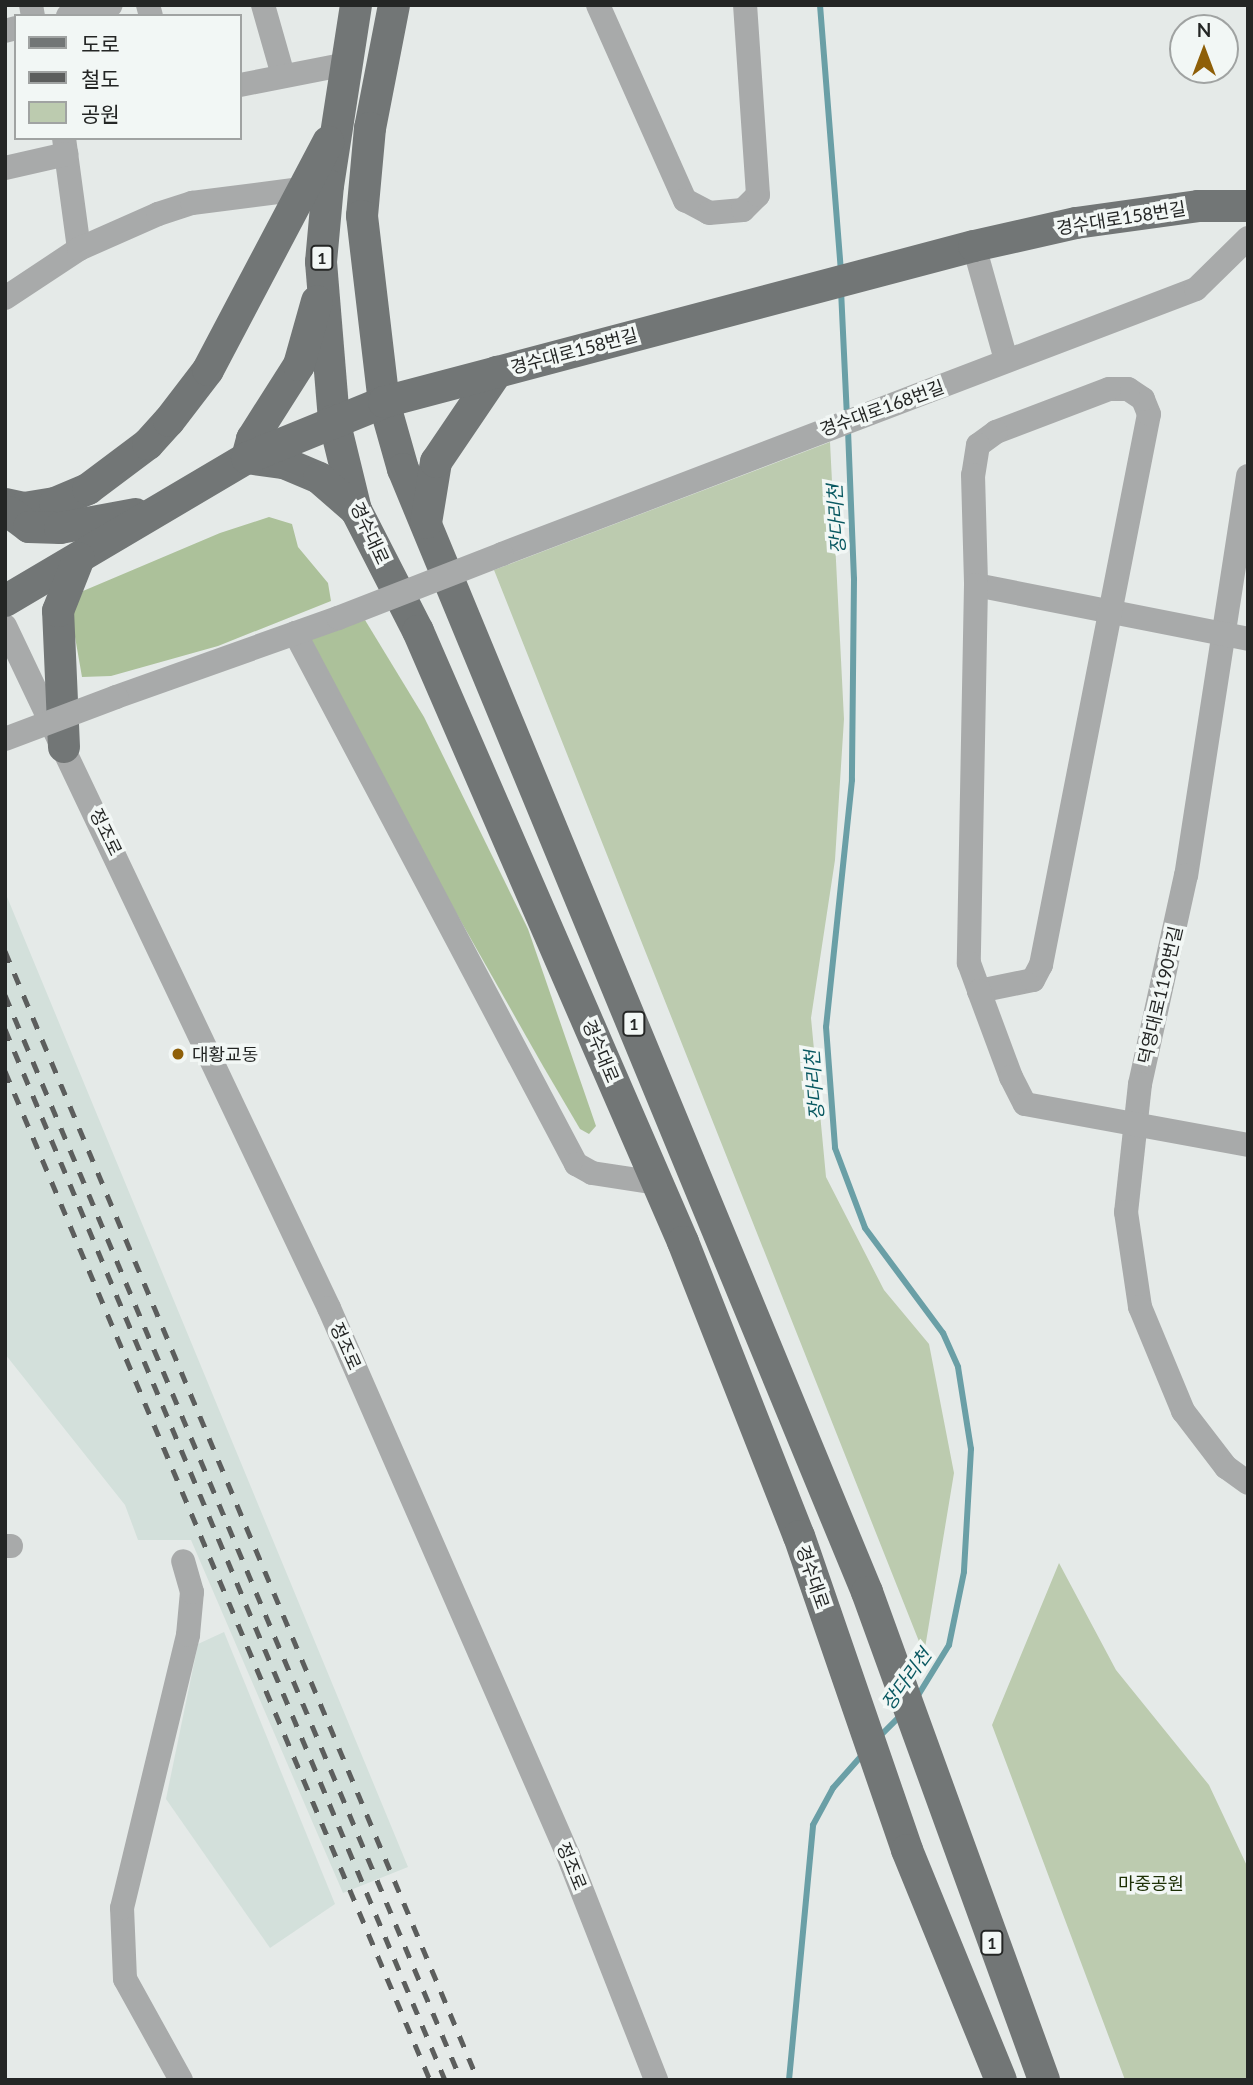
<!DOCTYPE html>
<html>
<head>
<meta charset="utf-8">
<style>
  body { margin:0 }
  #map { position:relative; width:1253px; height:2085px; overflow:hidden; background:#e5eae8; font-family:Lato,"Noto Sans KR",sans-serif }
  div>[style] { position:absolute }
  [style*='--x'] { left:calc(var(--x)*1px); top:calc(var(--y)*1px); width:calc(var(--w)*1px); rotate:calc(var(--a)*1deg) }
  .built>* { inset:0; background:#d3e0db }
  .green>* { inset:0; background:#bccbaf }
  .forest>* { inset:0; background:#acc19a }
  .stream>* { height:6px; margin:-3px; padding:0 3px; transform-origin:3px; border-radius:3px; background:#6a9fa6 }
  .minor>* { height:24px; margin:-12px; padding:0 12px; transform-origin:12px; border-radius:12px; background:#a8aaaa }
  .major>* { height:32px; margin:-16px; padding:0 16px; transform-origin:16px; border-radius:16px; background:#727676 }
  .rail>* { height:5px; margin-top:-2.5px; transform-origin:0; background:repeating-linear-gradient(90deg,#5c5e5d 0 12px,transparent 0 24px) }
  .minor-bridge>* { height:24px; margin:-12px; padding:0 12px; transform-origin:12px; border-radius:12px; background:#a8aaaa }
  .dots>* { width:19px; height:19px; translate:-50% -50%; box-sizing:border-box; border:4px solid #f2f7f5; border-radius:50% }
  span { translate:-50% -50%; white-space:nowrap; text-align:center; line-height:1.15; -webkit-text-stroke:7px #f2f7f5; paint-order:stroke }
  .shield-label span { padding:2px 5px; background:#f2f7f5; border:2px solid; border-radius:5px; -webkit-text-stroke-width:0 }
  .shield-label { font-size:16px; color:#242625; font-weight:700 }
  .street-label { font-size:18px; color:#242625 }
  .poi-label { font-size:18px; color:#242625 }
  .left { translate:0 -50%; text-align:left }
  .park-label { font-size:18px; color:#1d3005 }
  .water-label { font-size:19px; color:#095861; font-style:italic }
  .frame { position:absolute; inset:0; border:7px solid #242625; pointer-events:none }
  .legend { position:absolute; left:14px; top:14px; width:228px; height:126px; box-sizing:border-box; background:#f2f7f5; border:2px solid #a0a3a2; margin:0; padding:9px 12px; list-style:none; font-size:21px; color:#242625 }
  .legend li { display:flex; align-items:center; gap:14px; height:35px }
  .legend b { width:35px; border:2px solid #a0a3a2 }
  .north { position:absolute; left:1169px; top:14px; width:70px; height:70px; box-sizing:border-box; background:#f2f7f5; border:2px solid #a0a3a2; border-radius:50%; rotate:0deg; font-size:19px; font-weight:700; line-height:28px; text-align:center; color:#242625 }
  .north::after { content:''; display:block; margin:auto; width:24px; height:32px; background:#8e5f08; clip-path:polygon(50% 0,100% 100%,50% 72%,0 100%) }
</style>
</head>
<body>
<div id="map">
  <div class="built">
    <i style="clip-path:polygon(5px 892px,408px 1867px,343px 1893px,191px 1540px,138px 1540px,125px 1505px,5px 1354px)"></i>
    <i style="clip-path:polygon(224px 1632px,335px 1904px,270px 1948px,166px 1799px,198px 1644px)"></i>
  </div>
  <div class="green">
    <i style="clip-path:polygon(830px 442px,844px 719px,835px 860px,811px 1018px,826px 1177px,884px 1290px,929px 1344px,954px 1473px,924px 1654px,494px 570px)"></i>
    <i style="clip-path:polygon(1059px 1563px,1116px 1670px,1209px 1785px,1248px 1868px,1248px 2080px,1125px 2080px,992px 1725px)"></i>
  </div>
  <div class="forest">
    <i style="clip-path:polygon(269px 517px,292px 524px,298px 547px,328px 583px,331px 601px,218px 646px,111px 676px,82px 677px,71px 614px,83px 591px,220px 533px)"></i>
    <i style="clip-path:polygon(365px 620px,424px 717px,528px 929px,596px 1126px,589px 1134px,580px 1129px,543px 1066px,392px 800px,310px 637px)"></i>
  </div>
  <div class="stream">
    <i style="--x:820;--y:5;--w:268;--a:85.5"></i>
    <i style="--x:841;--y:290;--w:125;--a:87.3"></i>
    <i style="--x:848;--y:430;--w:149;--a:87.7"></i>
    <i style="--x:854;--y:579;--w:201;--a:90.6"></i>
    <i style="--x:852;--y:780;--w:248;--a:96"></i>
    <i style="--x:826;--y:1027;--w:121;--a:85.7"></i>
    <i style="--x:835;--y:1148;--w:85;--a:69.4"></i>
    <i style="--x:865;--y:1228;--w:131;--a:53.4"></i>
    <i style="--x:943;--y:1333;--w:37;--a:66"></i>
    <i style="--x:958;--y:1367;--w:83;--a:81"></i>
    <i style="--x:971;--y:1449;--w:123;--a:93.3"></i>
    <i style="--x:964;--y:1572;--w:75;--a:101.6"></i>
    <i style="--x:949;--y:1645;--w:61;--a:121.6"></i>
    <i style="--x:879;--y:1737;--w:31;--a:-45"></i>
    <i style="--x:789;--y:2080;--w:256;--a:-84.6"></i>
    <i style="--x:813;--y:1825;--w:42;--a:-61.6"></i>
    <i style="--x:833;--y:1788;--w:47;--a:-48.5"></i>
  </div>
  <div class="minor">
    <i style="--x:31;--y:5;--w:11;--a:80"></i>
    <i style="--x:148;--y:5;--w:11;--a:75"></i>
    <i style="--x:263;--y:5;--w:73;--a:74.1"></i>
    <i style="--x:598;--y:5;--w:214;--a:66"></i>
    <i style="--x:685;--y:200;--w:27;--a:28"></i>
    <i style="--x:709;--y:213;--w:34;--a:-5"></i>
    <i style="--x:743;--y:210;--w:21;--a:-45"></i>
    <i style="--x:758;--y:195;--w:190;--a:-93.9"></i>
    <i style="--x:68;--y:16;--w:44;--a:-14.3"></i>
    <i style="--x:5;--y:31;--w:11;--a:-15"></i>
    <i style="--x:240;--y:85;--w:109;--a:-11.1"></i>
    <i style="--x:64;--y:138;--w:112;--a:82.3"></i>
    <i style="--x:5;--y:168;--w:63;--a:-12.9"></i>
    <i style="--x:974;--y:246;--w:118;--a:74.3"></i>
    <i style="--x:5;--y:298;--w:89;--a:-33.5"></i>
    <i style="--x:79;--y:249;--w:86;--a:-23.9"></i>
    <i style="--x:158;--y:214;--w:36;--a:-18"></i>
    <i style="--x:192;--y:203;--w:110;--a:-7.3"></i>
    <i style="--x:1248;--y:476;--w:404;--a:98.8"></i>
    <i style="--x:1186;--y:875;--w:214;--a:102.4"></i>
    <i style="--x:1140;--y:1084;--w:129;--a:96.2"></i>
    <i style="--x:1126;--y:1212;--w:96;--a:81.6"></i>
    <i style="--x:1140;--y:1307;--w:113;--a:67.5"></i>
    <i style="--x:1183;--y:1411;--w:71;--a:52.5"></i>
    <i style="--x:1226;--y:1467;--w:27;--a:36"></i>
    <i style="--x:502;--y:554;--w:743;--a:-20.9"></i>
    <i style="--x:1196;--y:289;--w:73;--a:-44.4"></i>
    <i style="--x:976;--y:585;--w:277;--a:11.2"></i>
    <i style="--x:5;--y:626;--w:755;--a:64.59"></i>
    <i style="--x:329;--y:1308;--w:597;--a:66.4"></i>
    <i style="--x:568;--y:1855;--w:242;--a:68.6"></i>
    <i style="--x:295;--y:633;--w:601;--a:62.11"></i>
    <i style="--x:576;--y:1164;--w:18;--a:29"></i>
    <i style="--x:592;--y:1173;--w:67;--a:8.6"></i>
    <i style="--x:116;--y:697;--w:236;--a:-19.6"></i>
    <i style="--x:979;--y:991;--w:55;--a:-11.5"></i>
    <i style="--x:1033;--y:980;--w:17;--a:-62"></i>
    <i style="--x:1041;--y:965;--w:561;--a:-78.91"></i>
    <i style="--x:1149;--y:414;--w:16;--a:-112"></i>
    <i style="--x:1143;--y:399;--w:18;--a:-146"></i>
    <i style="--x:1128;--y:389;--w:19;--a:180"></i>
    <i style="--x:1109;--y:389;--w:121;--a:159.2"></i>
    <i style="--x:996;--y:432;--w:22;--a:144"></i>
    <i style="--x:978;--y:445;--w:30;--a:99"></i>
    <i style="--x:973;--y:475;--w:110;--a:88.4"></i>
    <i style="--x:976;--y:585;--w:378;--a:91.1"></i>
    <i style="--x:969;--y:963;--w:30;--a:70"></i>
    <i style="--x:979;--y:991;--w:92;--a:69.6"></i>
    <i style="--x:1011;--y:1077;--w:30;--a:63"></i>
    <i style="--x:1025;--y:1104;--w:227;--a:10.4"></i>
    <i style="--x:5;--y:1546;--w:6;--a:0"></i>
    <i style="--x:181;--y:2080;--w:115;--a:-119"></i>
    <i style="--x:125;--y:1979;--w:71;--a:-92.4"></i>
    <i style="--x:122;--y:1908;--w:281;--a:-76.4"></i>
    <i style="--x:188;--y:1635;--w:43;--a:-84.7"></i>
    <i style="--x:192;--y:1592;--w:32;--a:-106"></i>
  </div>
  <div class="major">
    <i style="--x:356;--y:5;--w:182;--a:98.8"></i>
    <i style="--x:328;--y:185;--w:77;--a:95.2"></i>
    <i style="--x:321;--y:262;--w:159;--a:85.3"></i>
    <i style="--x:334;--y:420;--w:93;--a:76.3"></i>
    <i style="--x:356;--y:510;--w:136;--a:62.9"></i>
    <i style="--x:418;--y:631;--w:666;--a:66.55"></i>
    <i style="--x:683;--y:1242;--w:316;--a:68.5"></i>
    <i style="--x:799;--y:1536;--w:332;--a:71"></i>
    <i style="--x:907;--y:1850;--w:248;--a:67.8"></i>
    <i style="--x:394;--y:5;--w:125;--a:101"></i>
    <i style="--x:370;--y:128;--w:88;--a:95.2"></i>
    <i style="--x:362;--y:216;--w:187;--a:83.3"></i>
    <i style="--x:384;--y:402;--w:70;--a:74.2"></i>
    <i style="--x:403;--y:469;--w:1215;--a:67.55"></i>
    <i style="--x:867;--y:1592;--w:519;--a:70.06"></i>
    <i style="--x:247;--y:458;--w:20;--a:-75"></i>
    <i style="--x:252;--y:439;--w:88;--a:-57.6"></i>
    <i style="--x:299;--y:365;--w:66;--a:-74.3"></i>
    <i style="--x:247;--y:458;--w:37;--a:8"></i>
    <i style="--x:284;--y:463;--w:38;--a:23"></i>
    <i style="--x:319;--y:478;--w:49;--a:40.9"></i>
    <i style="--x:5;--y:504;--w:19;--a:12"></i>
    <i style="--x:24;--y:508;--w:31;--a:-9"></i>
    <i style="--x:55;--y:503;--w:36;--a:-23"></i>
    <i style="--x:88;--y:489;--w:75;--a:-36.9"></i>
    <i style="--x:148;--y:444;--w:31;--a:-48"></i>
    <i style="--x:169;--y:421;--w:64;--a:-52.6"></i>
    <i style="--x:208;--y:370;--w:258;--a:-62.2"></i>
    <i style="--x:9;--y:512;--w:25;--a:37"></i>
    <i style="--x:29;--y:527;--w:31;--a:2"></i>
    <i style="--x:60;--y:528;--w:77;--a:-10.4"></i>
    <i style="--x:426;--y:523;--w:62;--a:-80.7"></i>
    <i style="--x:436;--y:462;--w:109;--a:-55.9"></i>
    <i style="--x:5;--y:601;--w:281;--a:-30.6"></i>
    <i style="--x:247;--y:458;--w:148;--a:-22.2"></i>
    <i style="--x:384;--y:402;--w:610;--a:-14.81"></i>
    <i style="--x:974;--y:246;--w:105;--a:-12.7"></i>
    <i style="--x:1076;--y:223;--w:123;--a:-7.9"></i>
    <i style="--x:1198;--y:206;--w:50;--a:0"></i>
    <i style="--x:64;--y:747;--w:136;--a:-92.5"></i>
    <i style="--x:58;--y:611;--w:57;--a:-68.4"></i>
  </div>
  <div class="rail">
    <i style="--x:5;--y:951;--w:1224;--a:67.27"></i>
    <i style="--x:5;--y:995;--w:1177;--a:67.2"></i>
    <i style="--x:5;--y:1029;--w:1139;--a:67.28"></i>
    <i style="--x:5;--y:1071;--w:1095;--a:67.16"></i>
  </div>
  <div class="minor-bridge">
    <i style="--x:338;--y:618;--w:176;--a:-21.3"></i>
    <i style="--x:5;--y:739;--w:119;--a:-20.7"></i>
  </div>
  <div class="dots">
    <i style="left:178px;top:1054px;background:#8e5f08"></i>
  </div>
  <div class="shield-label">
    <span style="left:322px;top:258px">1</span>
    <span style="left:634px;top:1024px">1</span>
    <span style="left:992px;top:1943px">1</span>
  </div>
  <div class="street-label">
    <span style="left:1121px;top:218px;rotate:-9deg">경수대로158번길</span>
    <span style="left:574px;top:351px;rotate:-15deg">경수대로158번길</span>
    <span style="left:882px;top:408px;rotate:-20deg">경수대로168번길</span>
    <span style="left:370px;top:533px;rotate:65deg">경수대로</span>
    <span style="left:106px;top:832px;rotate:64deg">정조로</span>
    <span style="left:1160px;top:995px;rotate:-77deg">덕영대로1190번길</span>
    <span style="left:601px;top:1051px;rotate:67deg">경수대로</span>
    <span style="left:346px;top:1346px;rotate:66deg">정조로</span>
    <span style="left:813px;top:1577px;rotate:71deg">경수대로</span>
    <span style="left:572px;top:1866px;rotate:68deg">정조로</span>
  </div>
  <div class="poi-label">
    <span class="left" style="left:192px;top:1054px">대황교동</span>
  </div>
  <div class="park-label">
    <span style="left:1151px;top:1883px">마중공원</span>
  </div>
  <div class="water-label">
    <span style="left:836px;top:519px;rotate:-93deg">장다리천</span>
    <span style="left:814px;top:1085px;rotate:-94deg">장다리천</span>
    <span style="left:906px;top:1679px;rotate:-54deg">장다리천</span>
  </div>
  <div class="frame"></div>
  <ul class="legend">
  <li><b style="height:9px;background:#727676"></b>도로</li>
  <li><b style="height:9px;background:#5c5e5d"></b>철도</li>
  <li><b style="height:19px;background:#bccbaf"></b>공원</li>
  </ul>
  <div class="north">N</div>
</div>
</body>
</html>
